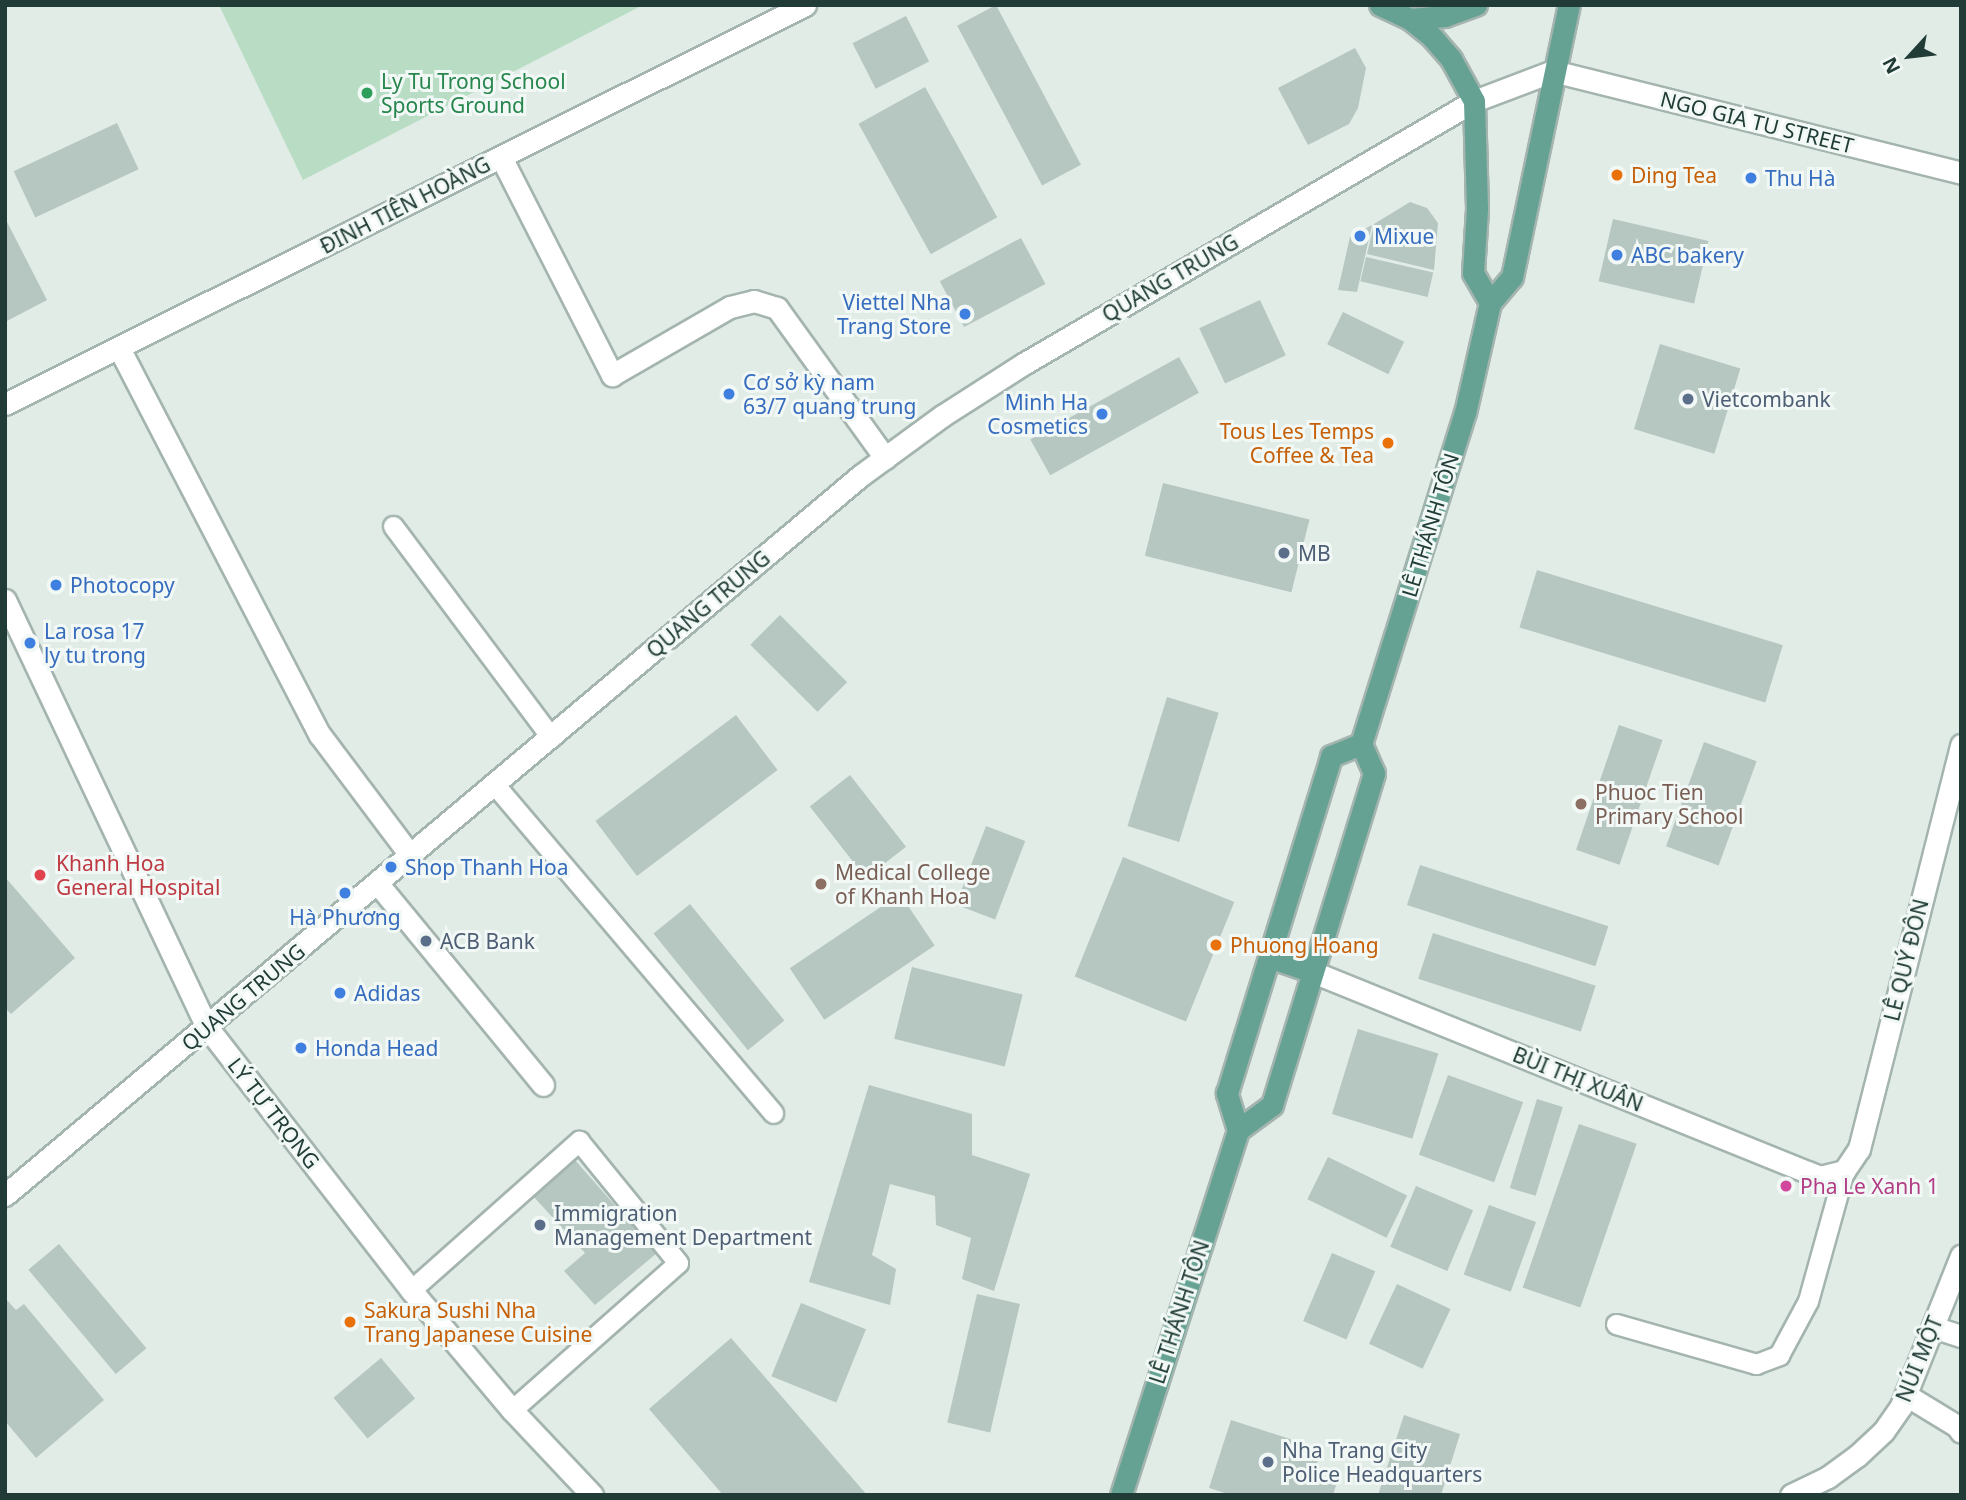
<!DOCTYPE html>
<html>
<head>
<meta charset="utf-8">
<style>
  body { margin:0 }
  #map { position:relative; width:1966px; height:1500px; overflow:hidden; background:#e1ece7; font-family:"Noto Sans",sans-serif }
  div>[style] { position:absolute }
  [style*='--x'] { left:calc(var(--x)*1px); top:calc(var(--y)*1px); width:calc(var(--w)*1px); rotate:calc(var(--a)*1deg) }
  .green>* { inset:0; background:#b9ddc4 }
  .building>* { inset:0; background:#b6c6c0; transform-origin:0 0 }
  .roads { filter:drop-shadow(2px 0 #a4b4ae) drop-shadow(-2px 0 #a4b4ae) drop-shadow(0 2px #a4b4ae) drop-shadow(0 -2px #a4b4ae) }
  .lane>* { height:19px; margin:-9.5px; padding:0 9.5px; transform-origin:9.5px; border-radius:9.5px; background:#fff }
  .street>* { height:21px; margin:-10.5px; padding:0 10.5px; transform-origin:10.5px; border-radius:10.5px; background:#fff }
  .secondary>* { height:21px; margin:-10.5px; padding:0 10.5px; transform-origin:10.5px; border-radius:10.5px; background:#fff }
  .primary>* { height:21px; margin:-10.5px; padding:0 10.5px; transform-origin:10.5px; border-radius:10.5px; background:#65a294 }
  .dots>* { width:19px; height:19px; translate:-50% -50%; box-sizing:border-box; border:4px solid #f1f8f5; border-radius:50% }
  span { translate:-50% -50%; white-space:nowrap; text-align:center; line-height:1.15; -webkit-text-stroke:6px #f1f8f5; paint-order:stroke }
  .leisure-label { font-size:21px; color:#27864d }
  .left { translate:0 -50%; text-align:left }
  .street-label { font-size:21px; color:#213c36 }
  .food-label { font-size:21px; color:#c56008 }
  .right { translate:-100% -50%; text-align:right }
  .shop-label { font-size:21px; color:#366cbe }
  .service-label { font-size:21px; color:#4e5e75 }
  .education-label { font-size:21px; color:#785e54 }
  .health-label { font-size:21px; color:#be3a42 }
  .hotel-label { font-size:21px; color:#b23c85 }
  .frame { position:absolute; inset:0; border:7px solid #213c36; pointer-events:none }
  .north { position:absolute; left:1875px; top:21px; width:70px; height:70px; -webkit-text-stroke:5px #f1f8f5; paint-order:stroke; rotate:243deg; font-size:19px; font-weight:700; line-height:28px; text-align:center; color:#213c36 }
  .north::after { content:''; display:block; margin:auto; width:24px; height:32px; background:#213c36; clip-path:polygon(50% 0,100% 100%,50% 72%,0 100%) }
</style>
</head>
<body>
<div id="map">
  <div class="green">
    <i style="clip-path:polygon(219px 5px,643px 5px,303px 180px)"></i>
  </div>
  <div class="building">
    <i style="left:996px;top:5px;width:181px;height:44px;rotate:62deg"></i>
    <i style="left:906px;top:16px;width:51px;height:60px;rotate:63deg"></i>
    <i style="clip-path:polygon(1355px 48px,1366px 68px,1358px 108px,1349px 124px,1308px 145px,1278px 88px)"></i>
    <i style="left:925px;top:87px;width:149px;height:76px;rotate:61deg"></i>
    <i style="left:117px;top:123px;width:51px;height:114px;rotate:65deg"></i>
    <i style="clip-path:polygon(1410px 202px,1427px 208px,1438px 223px,1434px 270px,1367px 254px,1374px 224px)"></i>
    <i style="clip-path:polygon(5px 218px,47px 300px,5px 322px)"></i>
    <i style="left:1613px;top:219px;width:98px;height:64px;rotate:13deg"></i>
    <i style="clip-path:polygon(1372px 225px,1357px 292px,1338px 290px,1350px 237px)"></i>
    <i style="left:1021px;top:238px;width:52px;height:92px;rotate:62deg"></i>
    <i style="left:1366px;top:257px;width:69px;height:25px;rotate:13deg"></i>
    <i style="left:1260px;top:300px;width:61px;height:67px;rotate:65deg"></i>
    <i style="left:1343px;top:312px;width:68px;height:36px;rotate:26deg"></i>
    <i style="left:1660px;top:344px;width:84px;height:89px;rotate:17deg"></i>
    <i style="left:1179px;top:357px;width:41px;height:170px;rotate:61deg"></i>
    <i style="left:1163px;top:483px;width:151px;height:75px;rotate:14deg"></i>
    <i style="left:1537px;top:570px;width:257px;height:60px;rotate:17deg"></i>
    <i style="left:780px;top:615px;width:95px;height:42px;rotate:45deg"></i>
    <i style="left:1167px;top:697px;width:54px;height:135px;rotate:17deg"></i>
    <i style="left:736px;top:715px;width:69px;height:176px;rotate:53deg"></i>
    <i style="left:1619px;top:725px;width:46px;height:132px;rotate:19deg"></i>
    <i style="left:1704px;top:742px;width:56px;height:111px;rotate:20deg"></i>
    <i style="left:850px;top:775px;width:91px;height:51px;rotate:52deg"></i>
    <i style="left:986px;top:826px;width:42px;height:84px;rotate:21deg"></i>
    <i style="left:1123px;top:857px;width:120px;height:129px;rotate:22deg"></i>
    <i style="left:1420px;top:865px;width:198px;height:42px;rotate:18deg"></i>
    <i style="clip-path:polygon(5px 877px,75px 958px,11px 1014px,5px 1008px)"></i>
    <i style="left:900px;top:894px;width:62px;height:133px;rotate:56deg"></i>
    <i style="left:690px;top:904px;width:150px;height:47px;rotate:51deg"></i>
    <i style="left:1433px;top:933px;width:171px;height:48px;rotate:18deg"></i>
    <i style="left:912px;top:967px;width:114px;height:74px;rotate:14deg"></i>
    <i style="left:1358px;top:1029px;width:84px;height:89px;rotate:17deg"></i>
    <i style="left:1448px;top:1075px;width:80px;height:85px;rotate:20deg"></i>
    <i style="clip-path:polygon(869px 1085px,972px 1114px,972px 1155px,1030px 1174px,994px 1291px,962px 1279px,971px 1238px,936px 1225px,935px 1196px,890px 1184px,872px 1255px,896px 1269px,890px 1305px,809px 1282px)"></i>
    <i style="left:1537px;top:1099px;width:27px;height:93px;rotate:17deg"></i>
    <i style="left:1579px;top:1124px;width:61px;height:173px;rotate:19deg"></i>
    <i style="left:1328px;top:1157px;width:88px;height:47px;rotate:26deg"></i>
    <i style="clip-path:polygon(574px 1159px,657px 1253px,595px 1305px,564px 1271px,585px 1253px,533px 1196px)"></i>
    <i style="left:1416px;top:1186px;width:62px;height:66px;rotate:23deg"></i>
    <i style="left:1489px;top:1205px;width:50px;height:74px;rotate:20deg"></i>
    <i style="left:59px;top:1244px;width:136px;height:40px;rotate:50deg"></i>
    <i style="left:1332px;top:1253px;width:47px;height:74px;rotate:23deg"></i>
    <i style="left:1397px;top:1284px;width:59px;height:66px;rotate:25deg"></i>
    <i style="left:977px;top:1294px;width:44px;height:132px;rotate:13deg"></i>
    <i style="clip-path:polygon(5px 1298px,16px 1310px,24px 1304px,104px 1400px,36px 1458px,5px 1421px)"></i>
    <i style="left:801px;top:1303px;width:70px;height:79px;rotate:22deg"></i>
    <i style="clip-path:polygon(731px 1338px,867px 1495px,723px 1495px,649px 1409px)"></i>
    <i style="left:381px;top:1358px;width:53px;height:62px;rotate:50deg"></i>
    <i style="clip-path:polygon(1404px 1415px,1460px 1434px,1441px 1495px,1378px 1495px)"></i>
    <i style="clip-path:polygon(1231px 1420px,1321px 1449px,1314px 1474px,1337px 1482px,1333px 1495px,1231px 1495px,1209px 1488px)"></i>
  </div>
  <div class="roads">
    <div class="lane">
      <i style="--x:393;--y:526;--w:264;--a:53.2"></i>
      <i style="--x:495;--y:785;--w:430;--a:49.7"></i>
      <i style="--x:411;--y:1290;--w:225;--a:-41.6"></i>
      <i style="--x:579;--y:1141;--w:157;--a:50.9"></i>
      <i style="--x:678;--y:1263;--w:222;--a:138.5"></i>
      <i style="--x:1616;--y:1324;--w:146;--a:15.9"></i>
      <i style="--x:1756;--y:1364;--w:25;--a:-21"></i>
      <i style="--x:1779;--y:1355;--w:61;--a:-61.8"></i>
      <i style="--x:1808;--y:1301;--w:135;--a:-74.5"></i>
    </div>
    <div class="street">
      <i style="--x:501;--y:157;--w:245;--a:63"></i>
      <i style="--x:612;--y:375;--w:136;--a:-30"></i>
      <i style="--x:730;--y:307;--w:25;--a:-14"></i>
      <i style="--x:754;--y:301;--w:24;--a:17"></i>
      <i style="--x:777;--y:308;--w:185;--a:54.2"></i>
      <i style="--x:119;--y:348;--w:436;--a:62.6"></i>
      <i style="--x:320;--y:735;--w:151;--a:53.1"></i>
      <i style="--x:378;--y:884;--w:260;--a:50.6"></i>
      <i style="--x:1313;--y:972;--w:547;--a:22.02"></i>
      <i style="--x:1820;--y:1177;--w:25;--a:-14"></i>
      <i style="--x:1844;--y:1171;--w:27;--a:-56"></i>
      <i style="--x:1859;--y:1149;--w:417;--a:-75.8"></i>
      <i style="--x:1933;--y:1327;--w:29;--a:18"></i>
      <i style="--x:1906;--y:1395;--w:60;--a:31.3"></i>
      <i style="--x:1957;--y:1426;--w:7;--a:56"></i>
      <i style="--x:1791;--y:1495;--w:41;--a:-25.9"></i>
      <i style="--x:1828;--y:1477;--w:36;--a:-36"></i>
      <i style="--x:1857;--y:1456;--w:35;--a:-43"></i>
      <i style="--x:1883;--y:1432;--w:32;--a:-55"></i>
      <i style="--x:1901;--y:1406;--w:162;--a:-68.2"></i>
    </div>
    <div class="secondary">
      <i style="--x:5;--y:404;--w:894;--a:-26.51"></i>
      <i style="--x:5;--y:600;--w:472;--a:64.7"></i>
      <i style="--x:207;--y:1027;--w:333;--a:52.2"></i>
      <i style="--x:411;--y:1290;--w:157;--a:49.9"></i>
      <i style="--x:512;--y:1410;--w:117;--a:46.7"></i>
      <i style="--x:5;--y:1195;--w:1117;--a:-40.06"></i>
      <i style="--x:860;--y:476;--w:102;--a:-36.2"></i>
      <i style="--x:942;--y:416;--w:98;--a:-32.6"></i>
      <i style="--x:1025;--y:363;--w:520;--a:-30.26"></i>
      <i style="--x:1474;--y:101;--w:85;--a:-20.8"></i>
      <i style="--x:1553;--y:71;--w:421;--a:14"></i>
    </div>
    <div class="primary">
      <i style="--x:1380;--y:5;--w:33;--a:25"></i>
      <i style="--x:1410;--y:19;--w:28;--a:39"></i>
      <i style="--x:1432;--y:37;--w:29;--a:49"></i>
      <i style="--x:1451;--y:59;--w:48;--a:61.3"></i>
      <i style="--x:1474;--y:101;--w:108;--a:88.4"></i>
      <i style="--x:1477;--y:209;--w:64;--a:93.6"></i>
      <i style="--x:1473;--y:273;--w:34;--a:60"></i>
      <i style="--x:1410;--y:19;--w:35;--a:-5"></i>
      <i style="--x:1445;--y:16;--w:33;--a:-20"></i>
      <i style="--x:1269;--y:957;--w:46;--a:18.8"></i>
      <i style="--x:1238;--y:1130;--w:42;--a:-36.3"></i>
      <i style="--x:1272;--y:1105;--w:347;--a:-72.9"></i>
      <i style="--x:1374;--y:773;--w:32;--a:-114"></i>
      <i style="--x:1361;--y:744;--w:347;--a:-72.6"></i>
      <i style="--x:1465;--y:413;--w:113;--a:-77.2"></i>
      <i style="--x:1490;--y:303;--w:34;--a:-50"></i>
      <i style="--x:1512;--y:277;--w:278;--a:-78.2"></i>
      <i style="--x:1121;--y:1495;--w:383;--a:-72.2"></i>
      <i style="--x:1238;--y:1130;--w:39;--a:-107"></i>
      <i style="--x:1227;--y:1093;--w:353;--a:-72.8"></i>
      <i style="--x:1331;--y:756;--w:32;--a:-22"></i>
    </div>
  </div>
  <div class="dots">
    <i style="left:367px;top:93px;background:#2e9e5b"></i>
    <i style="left:1617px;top:175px;background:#e8710a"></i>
    <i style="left:1751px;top:178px;background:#3f7fe0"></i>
    <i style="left:1360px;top:236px;background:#3f7fe0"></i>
    <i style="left:1617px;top:255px;background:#3f7fe0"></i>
    <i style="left:965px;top:314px;background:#3f7fe0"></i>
    <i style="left:729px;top:394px;background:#3f7fe0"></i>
    <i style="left:1688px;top:399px;background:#5c6f8a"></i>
    <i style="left:1102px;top:414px;background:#3f7fe0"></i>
    <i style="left:1388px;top:443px;background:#e8710a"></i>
    <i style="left:1284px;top:553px;background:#5c6f8a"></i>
    <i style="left:56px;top:585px;background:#3f7fe0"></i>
    <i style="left:30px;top:643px;background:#3f7fe0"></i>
    <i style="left:1581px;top:804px;background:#8d6e63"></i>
    <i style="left:391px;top:867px;background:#3f7fe0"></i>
    <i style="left:40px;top:875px;background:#e0444e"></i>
    <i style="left:821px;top:884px;background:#8d6e63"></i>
    <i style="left:345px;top:893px;background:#3f7fe0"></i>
    <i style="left:426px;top:941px;background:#5c6f8a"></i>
    <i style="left:1216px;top:945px;background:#e8710a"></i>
    <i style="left:340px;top:993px;background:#3f7fe0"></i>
    <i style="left:301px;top:1048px;background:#3f7fe0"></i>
    <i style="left:1786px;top:1186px;background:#d1479c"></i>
    <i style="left:540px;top:1225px;background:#5c6f8a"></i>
    <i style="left:350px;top:1322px;background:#e8710a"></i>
    <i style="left:1268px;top:1462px;background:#5c6f8a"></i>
  </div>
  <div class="leisure-label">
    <span class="left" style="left:381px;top:93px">Ly Tu Trong School<br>Sports Ground</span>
  </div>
  <div class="street-label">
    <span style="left:1757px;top:122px;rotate:14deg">NGO GIA TU STREET</span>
    <span style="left:405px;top:205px;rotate:-27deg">ĐINH TIÊN HOÀNG</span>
    <span style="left:1170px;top:278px;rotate:-30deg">QUANG TRUNG</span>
    <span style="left:1430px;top:525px;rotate:-73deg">LÊ THÁNH TÔN</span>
    <span style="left:708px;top:604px;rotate:-40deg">QUANG TRUNG</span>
    <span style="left:1906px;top:960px;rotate:-76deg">LÊ QUÝ ĐÔN</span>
    <span style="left:243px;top:997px;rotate:-40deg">QUANG TRUNG</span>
    <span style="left:1578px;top:1079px;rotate:22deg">BÙI THỊ XUÂN</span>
    <span style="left:274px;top:1113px;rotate:52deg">LÝ TỰ TRỌNG</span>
    <span style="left:1179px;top:1312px;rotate:-72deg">LÊ THÁNH TÔN</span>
    <span style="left:1919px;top:1359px;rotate:-68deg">NÚI MỘT</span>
  </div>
  <div class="food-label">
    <span class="left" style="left:1631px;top:175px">Ding Tea</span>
    <span class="right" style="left:1374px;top:443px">Tous Les Temps<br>Coffee &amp; Tea</span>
    <span class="left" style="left:1230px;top:945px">Phuong Hoang</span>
    <span class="left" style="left:364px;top:1322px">Sakura Sushi Nha<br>Trang Japanese Cuisine</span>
  </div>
  <div class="shop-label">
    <span class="left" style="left:1765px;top:178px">Thu Hà</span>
    <span class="left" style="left:1374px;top:236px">Mixue</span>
    <span class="left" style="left:1631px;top:255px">ABC bakery</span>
    <span class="right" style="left:951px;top:314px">Viettel Nha<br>Trang Store</span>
    <span class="left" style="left:743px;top:394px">Cơ sở kỳ nam<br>63/7 quang trung</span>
    <span class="right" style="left:1088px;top:414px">Minh Ha<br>Cosmetics</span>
    <span class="left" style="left:70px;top:585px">Photocopy</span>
    <span class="left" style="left:44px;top:643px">La rosa 17<br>ly tu trong</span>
    <span class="left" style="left:405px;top:867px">Shop Thanh Hoa</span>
    <span style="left:345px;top:917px">Hà Phương</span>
    <span class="left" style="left:354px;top:993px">Adidas</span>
    <span class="left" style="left:315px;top:1048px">Honda Head</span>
  </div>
  <div class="service-label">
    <span class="left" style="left:1702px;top:399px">Vietcombank</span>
    <span class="left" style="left:1298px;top:553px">MB</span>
    <span class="left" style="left:440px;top:941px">ACB Bank</span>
    <span class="left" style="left:554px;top:1225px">Immigration<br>Management Department</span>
    <span class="left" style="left:1282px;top:1462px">Nha Trang City<br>Police Headquarters</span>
  </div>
  <div class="education-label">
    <span class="left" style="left:1595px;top:804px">Phuoc Tien<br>Primary School</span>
    <span class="left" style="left:835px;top:884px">Medical College<br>of Khanh Hoa</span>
  </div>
  <div class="health-label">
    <span class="left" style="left:56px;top:875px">Khanh Hoa<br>General Hospital</span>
  </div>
  <div class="hotel-label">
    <span class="left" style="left:1800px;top:1186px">Pha Le Xanh 1</span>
  </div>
  <div class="frame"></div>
  <div class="north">N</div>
</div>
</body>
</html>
